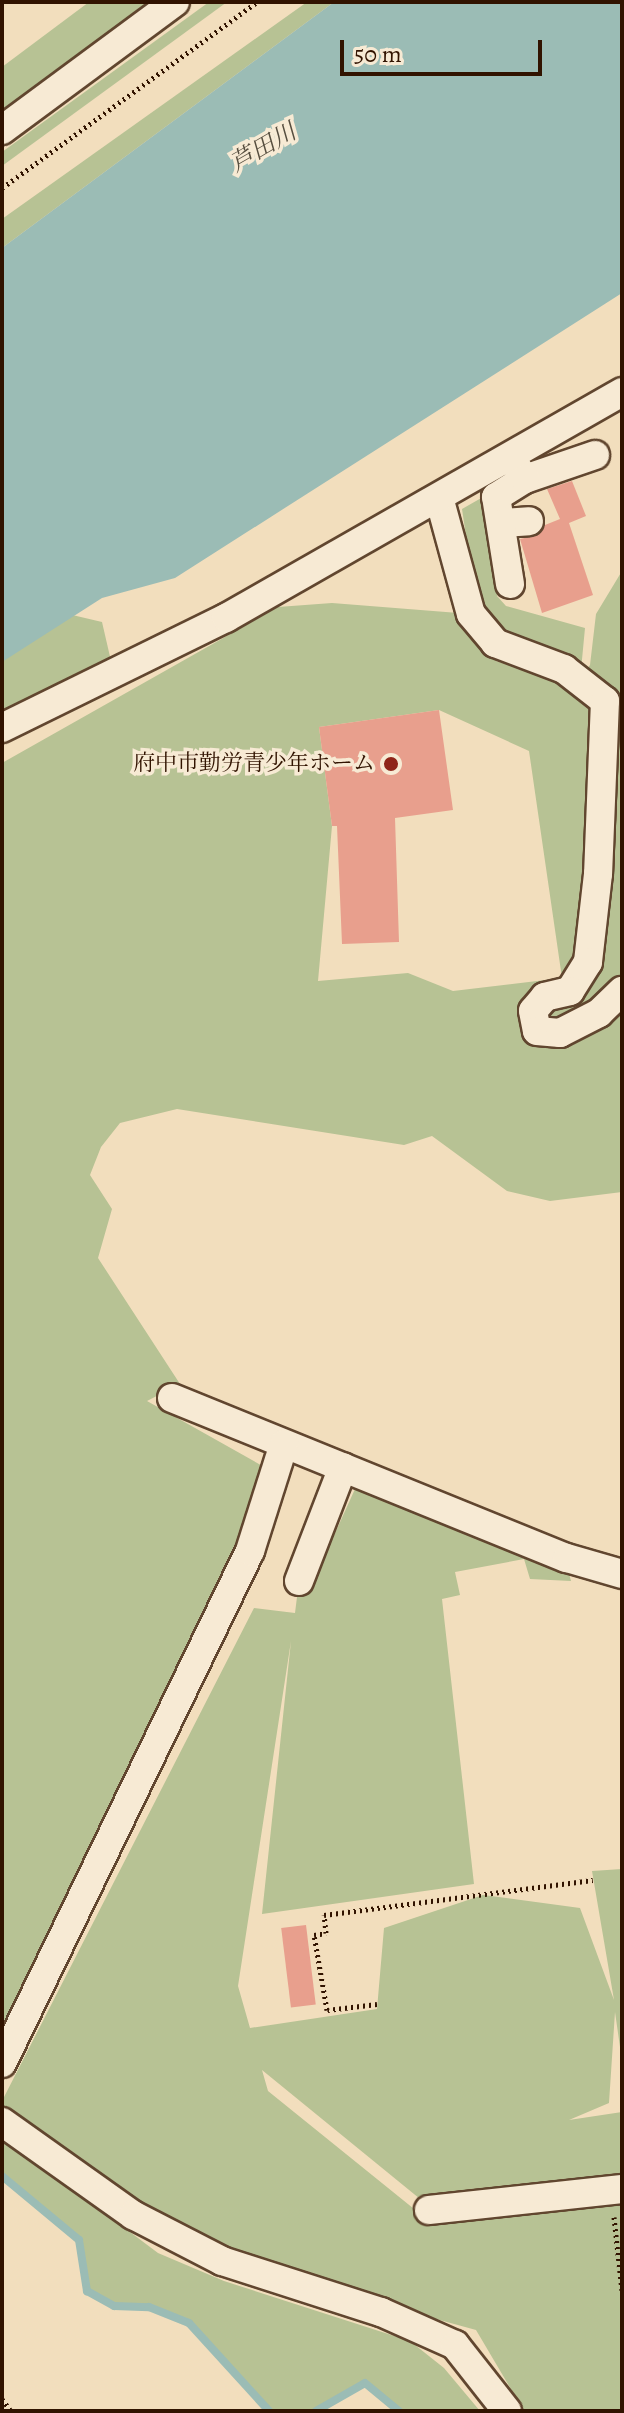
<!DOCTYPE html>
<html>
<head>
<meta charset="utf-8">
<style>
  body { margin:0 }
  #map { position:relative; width:624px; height:2413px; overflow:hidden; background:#f2debd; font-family:Alegreya,"Noto Serif JP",serif }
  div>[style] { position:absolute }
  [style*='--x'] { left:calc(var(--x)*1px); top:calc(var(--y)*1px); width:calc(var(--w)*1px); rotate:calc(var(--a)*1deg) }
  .green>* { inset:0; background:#b7c294 }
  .water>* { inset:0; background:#9bbcb5 }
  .stream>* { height:8px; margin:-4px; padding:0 4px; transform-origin:4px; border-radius:4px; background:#9bbcb5 }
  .building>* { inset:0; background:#e89f8d; transform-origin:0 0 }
  .path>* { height:5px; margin-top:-2.5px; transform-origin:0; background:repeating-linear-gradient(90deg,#311300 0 2px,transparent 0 6px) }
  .roads { filter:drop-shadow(2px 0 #61462f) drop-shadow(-2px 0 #61462f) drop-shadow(0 2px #61462f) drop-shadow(0 -2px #61462f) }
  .minor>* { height:28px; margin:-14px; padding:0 14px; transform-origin:14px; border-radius:14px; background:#f7ead4 }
  .dots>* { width:22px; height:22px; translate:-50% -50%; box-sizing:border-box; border:4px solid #f7ead4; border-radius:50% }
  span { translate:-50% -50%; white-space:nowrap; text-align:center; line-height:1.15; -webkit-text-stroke:7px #f7ead4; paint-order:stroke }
  .poi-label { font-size:22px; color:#311300 }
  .right { translate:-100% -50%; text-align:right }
  .water-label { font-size:24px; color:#564e3f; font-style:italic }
  .frame { position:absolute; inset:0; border:4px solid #311300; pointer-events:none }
  .scale { position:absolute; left:340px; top:40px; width:202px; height:36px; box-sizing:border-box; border:4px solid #311300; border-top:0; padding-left:10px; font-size:24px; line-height:28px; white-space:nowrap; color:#311300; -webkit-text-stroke:6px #f7ead4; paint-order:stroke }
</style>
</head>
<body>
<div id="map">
  <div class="green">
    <i style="clip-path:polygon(89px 2px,161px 2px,2px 117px,2px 67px)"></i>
    <i style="clip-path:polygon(209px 2px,227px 2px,2px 166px,2px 152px)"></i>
    <i style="clip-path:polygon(307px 2px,334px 2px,2px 248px,2px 219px)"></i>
    <i style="clip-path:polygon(483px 497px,496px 540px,497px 596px,506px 606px,585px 628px,581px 670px,496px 633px,473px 583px,462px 509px)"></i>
    <i style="clip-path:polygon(evenodd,622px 571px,622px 1192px,550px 1201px,507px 1191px,432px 1136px,404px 1145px,177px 1109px,120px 1123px,101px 1147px,90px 1175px,112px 1209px,98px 1258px,180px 1384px,147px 1401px,275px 1473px,2px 2047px,2px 763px,278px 607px,332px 603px,471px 614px,496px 661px,575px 686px,590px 665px,596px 614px,622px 571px,439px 710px,529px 751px,562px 978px,453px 991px,408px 973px,318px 981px,332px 826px,319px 727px,439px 710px)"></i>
    <i style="clip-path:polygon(68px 614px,102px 622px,111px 661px,2px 714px,2px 659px)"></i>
    <i style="clip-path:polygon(355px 1489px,475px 1537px,567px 1566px,571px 1581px,530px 1579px,524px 1559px,455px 1572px,460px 1595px,442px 1599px,474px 1884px,262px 1914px,291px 1641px,238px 1986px,250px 2028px,377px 2009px,384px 1928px,483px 1895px,580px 1908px,614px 2000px,592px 1871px,622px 1869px,622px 2061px,615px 2012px,609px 2103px,569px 2120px,622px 2112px,622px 2178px,425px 2203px,262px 2070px,268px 2091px,424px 2217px,622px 2198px,622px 2411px,524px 2411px,476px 2330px,218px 2259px,2px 2122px,2px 2101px,254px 1608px,295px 1613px,299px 1581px,312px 1584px)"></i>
    <i style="clip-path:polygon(2px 2136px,158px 2253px,224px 2281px,410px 2341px,444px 2368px,480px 2411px,399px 2411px,365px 2383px,316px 2411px,269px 2411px,189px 2323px,149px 2307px,114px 2306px,87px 2291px,79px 2240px,2px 2176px)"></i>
  </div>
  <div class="water">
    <i style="clip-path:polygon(334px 2px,622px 2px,622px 293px,175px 578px,102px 598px,2px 662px,2px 248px)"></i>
  </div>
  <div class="stream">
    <i style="--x:2;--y:2176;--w:100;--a:39.7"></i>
    <i style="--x:79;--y:2240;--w:52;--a:81.1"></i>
    <i style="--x:87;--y:2291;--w:31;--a:29"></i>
    <i style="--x:114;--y:2306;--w:35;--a:2"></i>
    <i style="--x:149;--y:2307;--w:43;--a:21.8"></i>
    <i style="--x:189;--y:2323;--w:119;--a:47.7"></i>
    <i style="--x:316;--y:2411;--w:56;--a:-29.7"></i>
    <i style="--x:365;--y:2383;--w:44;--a:39.5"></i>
  </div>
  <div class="building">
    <i style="clip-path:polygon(572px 481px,586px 516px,569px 523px,593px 595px,542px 613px,520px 539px,538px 535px,545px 525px,560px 519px,547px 489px)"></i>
    <i style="clip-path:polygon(439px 710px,453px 810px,395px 818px,399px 942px,342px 944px,337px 826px,332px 826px,319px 727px)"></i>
    <i style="left:306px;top:1925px;width:80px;height:25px;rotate:83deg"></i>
  </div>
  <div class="path">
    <i style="--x:2;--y:188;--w:316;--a:-36.1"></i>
    <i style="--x:377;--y:2004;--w:50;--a:173.2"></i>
    <i style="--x:327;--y:2010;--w:76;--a:-99.8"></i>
    <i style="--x:314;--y:1935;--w:12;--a:-9"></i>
    <i style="--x:326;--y:1933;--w:18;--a:-96"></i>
    <i style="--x:324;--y:1915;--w:271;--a:-7.4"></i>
    <i style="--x:614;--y:2217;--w:74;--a:83.8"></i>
    <i style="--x:2;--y:2399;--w:15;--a:53"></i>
  </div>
  <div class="roads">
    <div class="minor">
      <i style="--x:2;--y:130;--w:215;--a:-36.5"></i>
      <i style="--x:525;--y:479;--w:74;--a:-18.9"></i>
      <i style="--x:440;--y:501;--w:117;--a:74.7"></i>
      <i style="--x:471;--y:614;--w:38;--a:50"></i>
      <i style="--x:495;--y:643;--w:74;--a:20.6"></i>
      <i style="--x:564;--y:669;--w:52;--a:38"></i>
      <i style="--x:605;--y:701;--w:173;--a:92.3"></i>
      <i style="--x:598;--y:874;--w:89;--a:96.5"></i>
      <i style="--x:588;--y:962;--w:34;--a:122"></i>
      <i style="--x:570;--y:991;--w:26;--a:167"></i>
      <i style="--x:545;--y:997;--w:18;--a:131"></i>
      <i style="--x:533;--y:1011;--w:20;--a:79"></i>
      <i style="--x:537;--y:1031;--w:23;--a:5"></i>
      <i style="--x:560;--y:1033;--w:44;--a:-27.1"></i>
      <i style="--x:599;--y:1013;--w:32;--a:-44"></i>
      <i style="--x:503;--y:523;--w:26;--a:-4"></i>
      <i style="--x:510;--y:584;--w:88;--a:-99.1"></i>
      <i style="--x:496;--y:497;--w:34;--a:-32"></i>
      <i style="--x:525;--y:479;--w:25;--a:-124"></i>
      <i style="--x:2;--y:728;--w:250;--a:-26.2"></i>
      <i style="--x:226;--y:618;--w:456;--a:-29.7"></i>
      <i style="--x:172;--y:1398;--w:426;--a:22.1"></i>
      <i style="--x:567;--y:1558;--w:57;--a:16.2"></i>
      <i style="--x:299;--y:1581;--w:122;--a:-68.9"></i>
      <i style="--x:2;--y:2063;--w:569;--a:-64.16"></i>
      <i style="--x:250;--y:1551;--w:112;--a:-72.4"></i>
      <i style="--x:2;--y:2122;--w:161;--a:35.4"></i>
      <i style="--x:133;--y:2215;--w:100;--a:27.3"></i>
      <i style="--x:222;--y:2261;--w:167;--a:17.8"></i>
      <i style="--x:381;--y:2312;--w:81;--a:24"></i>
      <i style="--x:455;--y:2345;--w:84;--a:51.8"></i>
      <i style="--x:429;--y:2210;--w:194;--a:-6.2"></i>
    </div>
  </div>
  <div class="dots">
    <i style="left:391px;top:764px;background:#8f2418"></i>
  </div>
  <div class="poi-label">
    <span class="right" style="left:375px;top:764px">府中市勤労青少年ホーム</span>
  </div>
  <div class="water-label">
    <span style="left:263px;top:148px;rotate:-30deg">芦田川</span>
  </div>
  <div class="frame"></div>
  <div class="scale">50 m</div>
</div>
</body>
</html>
